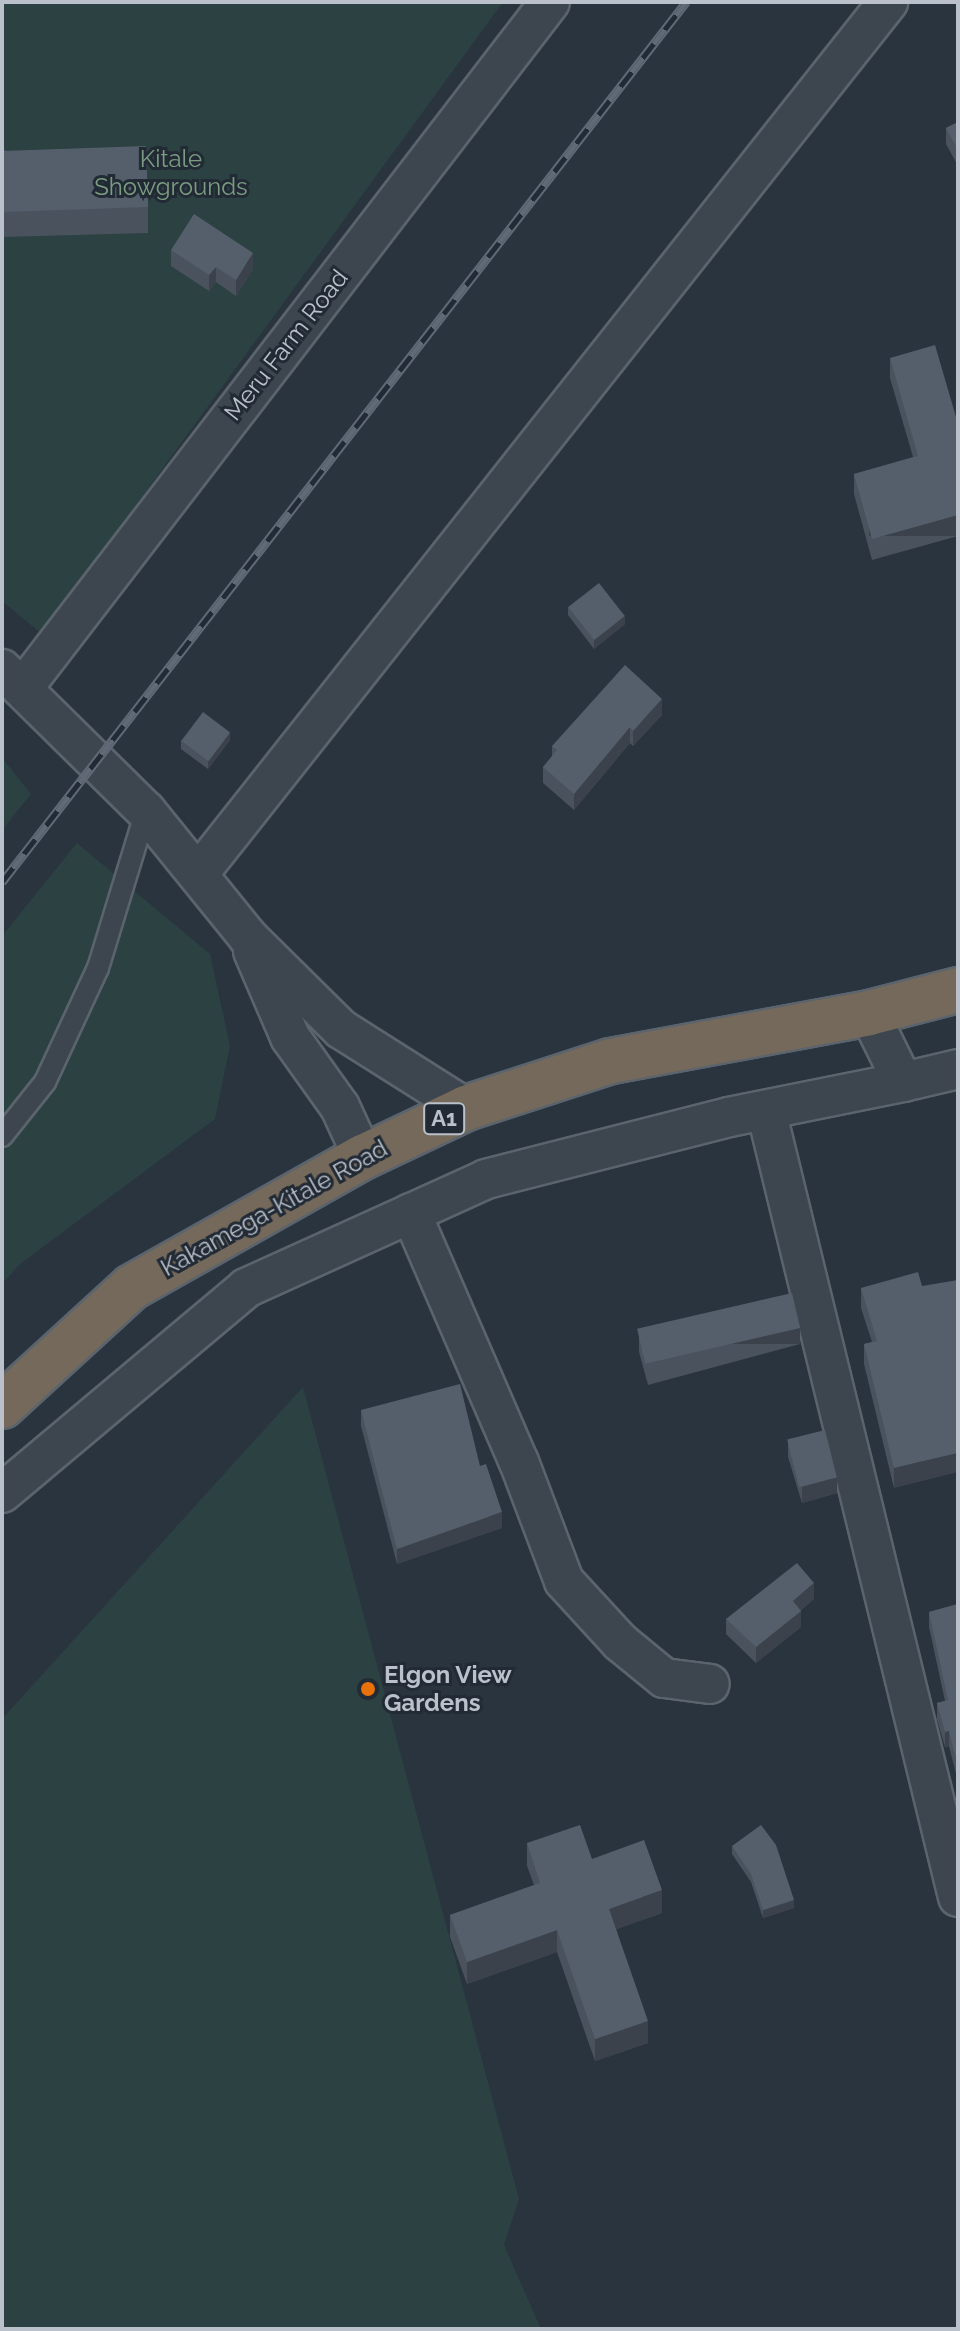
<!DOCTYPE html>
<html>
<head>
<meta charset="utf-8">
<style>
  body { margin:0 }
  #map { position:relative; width:960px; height:2331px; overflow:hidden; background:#2a343f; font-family:Raleway,sans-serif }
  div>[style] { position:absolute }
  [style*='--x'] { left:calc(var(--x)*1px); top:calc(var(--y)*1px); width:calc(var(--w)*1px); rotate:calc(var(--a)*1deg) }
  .green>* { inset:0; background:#2c4141 }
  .roads { filter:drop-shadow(2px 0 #5b646d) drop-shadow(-2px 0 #5b646d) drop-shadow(0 2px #5b646d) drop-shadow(0 -2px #5b646d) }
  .lane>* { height:20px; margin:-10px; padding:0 10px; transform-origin:10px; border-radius:10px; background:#3d464f }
  .street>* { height:38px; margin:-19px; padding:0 19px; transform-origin:19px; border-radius:19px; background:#3d464f }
  .highway>* { height:44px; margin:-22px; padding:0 22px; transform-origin:22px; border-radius:22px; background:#74695b }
  .rail>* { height:9px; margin-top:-4.5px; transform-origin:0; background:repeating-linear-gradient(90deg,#222b35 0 18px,#606a76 0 36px); box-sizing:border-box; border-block:2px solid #606a76 }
  .wall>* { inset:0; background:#49525d }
  .shaded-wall>* { inset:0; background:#3c424c; transform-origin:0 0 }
  .building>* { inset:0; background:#555f6c; transform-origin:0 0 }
  .dots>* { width:22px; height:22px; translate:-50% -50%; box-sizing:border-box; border:4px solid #222b35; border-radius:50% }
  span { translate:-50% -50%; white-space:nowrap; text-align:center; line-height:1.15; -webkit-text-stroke:6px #222b35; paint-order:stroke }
  .shield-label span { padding:2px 6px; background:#222b35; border:2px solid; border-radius:6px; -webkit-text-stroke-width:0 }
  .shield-label { font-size:22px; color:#bac1ca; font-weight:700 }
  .park-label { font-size:24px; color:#7b9c81 }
  .street-label { font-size:24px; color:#bac1ca }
  .poi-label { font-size:24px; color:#bac1ca; font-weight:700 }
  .left { translate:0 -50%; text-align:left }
  .frame { position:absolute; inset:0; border:4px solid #bac1ca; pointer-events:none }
</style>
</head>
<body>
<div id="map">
  <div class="green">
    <i style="clip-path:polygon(2px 2px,503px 2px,42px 634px,2px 601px)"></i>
    <i style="clip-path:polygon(2px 758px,31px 794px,2px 830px)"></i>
    <i style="clip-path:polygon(77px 843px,210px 954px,230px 1046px,215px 1119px,20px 1264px,2px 1284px,2px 936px)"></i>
    <i style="clip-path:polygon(303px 1387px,519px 2199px,504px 2245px,541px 2329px,2px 2329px,2px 1719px)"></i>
  </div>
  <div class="roads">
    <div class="lane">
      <i style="--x:2;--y:1136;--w:69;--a:-51.5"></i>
      <i style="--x:45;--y:1082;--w:126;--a:-65.1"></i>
      <i style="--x:98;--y:968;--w:164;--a:-73"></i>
    </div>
    <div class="street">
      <i style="--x:2;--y:669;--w:202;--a:44.6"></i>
      <i style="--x:146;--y:811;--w:162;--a:51"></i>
      <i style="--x:248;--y:937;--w:131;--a:44.7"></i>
      <i style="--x:341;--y:1029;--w:148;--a:32.3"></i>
      <i style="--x:23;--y:688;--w:865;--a:-52.47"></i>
      <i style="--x:199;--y:873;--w:1111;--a:-51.65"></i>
      <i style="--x:253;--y:951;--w:94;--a:66.7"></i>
      <i style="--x:290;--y:1037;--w:86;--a:54.5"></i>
      <i style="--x:340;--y:1107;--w:55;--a:65.3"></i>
      <i style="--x:869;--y:1013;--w:77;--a:63.8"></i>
      <i style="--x:903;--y:1082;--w:57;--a:-13.3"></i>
      <i style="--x:766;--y:1110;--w:810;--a:76.29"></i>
      <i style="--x:411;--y:1213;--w:271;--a:66.6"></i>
      <i style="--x:519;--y:1462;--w:127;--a:69.3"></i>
      <i style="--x:564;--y:1581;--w:83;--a:47.4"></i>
      <i style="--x:620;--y:1642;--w:57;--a:39.3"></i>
      <i style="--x:664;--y:1678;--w:46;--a:7.4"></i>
      <i style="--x:2;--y:1493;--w:319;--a:-40"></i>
      <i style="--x:246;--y:1288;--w:264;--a:-24.4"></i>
      <i style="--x:486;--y:1179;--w:251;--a:-14.3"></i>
      <i style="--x:729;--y:1117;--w:177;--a:-11.4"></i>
    </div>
    <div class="highway">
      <i style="--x:2;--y:1406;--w:176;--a:-42.5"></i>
      <i style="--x:132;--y:1287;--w:265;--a:-29.4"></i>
      <i style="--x:363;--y:1157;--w:114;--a:-25.4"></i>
      <i style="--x:466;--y:1108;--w:152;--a:-18"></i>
      <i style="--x:611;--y:1061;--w:262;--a:-10.5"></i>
      <i style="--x:869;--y:1013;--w:92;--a:-14.5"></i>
    </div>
  </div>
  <div class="rail">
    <i style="--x:2;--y:882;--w:1115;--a:-52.14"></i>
  </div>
  <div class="wall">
    <i style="clip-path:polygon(958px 122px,958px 166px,946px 144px,946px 128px)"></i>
    <i style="clip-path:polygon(2px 149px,148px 207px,148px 233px,2px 237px)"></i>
    <i style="clip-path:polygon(171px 250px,253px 269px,236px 296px,216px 282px,209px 291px,171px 266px)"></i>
    <i style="clip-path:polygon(890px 358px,958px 424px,958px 536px,872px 560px,854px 494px,854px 474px,913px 457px,890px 378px)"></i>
    <i style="clip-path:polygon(568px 607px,625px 624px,594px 649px,568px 615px)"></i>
    <i style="clip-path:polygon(662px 715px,633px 746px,630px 743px,574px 810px,543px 783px,543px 767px,552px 757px,552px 746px)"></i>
    <i style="clip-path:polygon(181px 740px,230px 740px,208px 769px,181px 749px)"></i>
    <i style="clip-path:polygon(922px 1286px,894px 1488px,864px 1364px,864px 1344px,872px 1342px,861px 1308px,861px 1288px)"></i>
    <i style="clip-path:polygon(639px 1336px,800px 1344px,648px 1385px,639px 1352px)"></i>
    <i style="clip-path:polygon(361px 1410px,502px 1528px,397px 1564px,361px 1426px)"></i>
    <i style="clip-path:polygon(788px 1441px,837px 1493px,802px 1503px,788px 1457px)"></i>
    <i style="clip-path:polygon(814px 1599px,801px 1610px,801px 1627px,756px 1663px,726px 1634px,726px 1619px)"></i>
    <i style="clip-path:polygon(958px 1604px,958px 1782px,949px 1746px,945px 1747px,937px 1719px,937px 1703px,945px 1701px,929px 1627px,929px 1612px)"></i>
    <i style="clip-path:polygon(527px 1843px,592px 1859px,662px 1913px,616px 1929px,648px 2043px,595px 2061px,557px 1952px,467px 1984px,450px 1937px,450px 1915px,534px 1885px,527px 1866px)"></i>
    <i style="clip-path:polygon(732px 1846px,794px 1908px,763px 1918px,751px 1882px,732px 1854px)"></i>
  </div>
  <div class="shaded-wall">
    <i style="clip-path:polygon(253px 253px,253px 269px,236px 296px,236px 280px)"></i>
    <i style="clip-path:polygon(216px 267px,216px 282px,209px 291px,209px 275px)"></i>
    <i style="left:958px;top:515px;width:21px;height:89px;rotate:90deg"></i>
    <i style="clip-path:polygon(625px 616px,625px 624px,594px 649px,594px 640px)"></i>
    <i style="clip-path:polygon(662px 699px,662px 715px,633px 746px,633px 731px)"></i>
    <i style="clip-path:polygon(630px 727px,630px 743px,574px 810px,574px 794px)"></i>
    <i style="clip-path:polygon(230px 732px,230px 740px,208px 769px,208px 761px)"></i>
    <i style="left:800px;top:1328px;width:16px;height:157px;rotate:90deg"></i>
    <i style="clip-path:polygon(958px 1453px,958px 1472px,894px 1488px,894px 1468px)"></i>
    <i style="clip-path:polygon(837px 1477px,837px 1493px,802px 1503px,802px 1487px)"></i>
    <i style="clip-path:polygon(502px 1512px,502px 1528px,397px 1564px,397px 1549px)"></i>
    <i style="clip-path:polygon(814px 1583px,814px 1599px,793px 1616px,793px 1601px)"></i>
    <i style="clip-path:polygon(801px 1611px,801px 1627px,756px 1663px,756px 1647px)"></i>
    <i style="left:949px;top:1731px;width:15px;height:4px;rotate:90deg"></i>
    <i style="clip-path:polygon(662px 1890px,662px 1913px,609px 1932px,609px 1909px)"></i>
    <i style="clip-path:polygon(794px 1900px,794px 1908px,763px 1918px,763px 1910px)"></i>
    <i style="clip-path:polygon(557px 1930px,557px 1952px,467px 1984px,467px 1962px)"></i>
    <i style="clip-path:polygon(648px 2021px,648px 2043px,595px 2061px,595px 2039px)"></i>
  </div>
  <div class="building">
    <i style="clip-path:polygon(958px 122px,958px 150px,946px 128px)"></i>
    <i style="left:146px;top:146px;width:61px;height:144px;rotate:88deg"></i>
    <i style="clip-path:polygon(194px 214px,253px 253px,236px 280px,216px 267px,209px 275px,171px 250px)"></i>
    <i style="clip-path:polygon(935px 345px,958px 424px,958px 515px,872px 539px,854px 474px,918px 456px,890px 358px)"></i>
    <i style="left:599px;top:583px;width:42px;height:39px;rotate:52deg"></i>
    <i style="clip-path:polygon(625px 665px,662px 699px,633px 731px,630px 727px,574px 794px,543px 767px,557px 750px,552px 746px)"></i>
    <i style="left:203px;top:712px;width:34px;height:36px;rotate:37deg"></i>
    <i style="clip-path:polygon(918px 1272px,922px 1286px,958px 1280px,958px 1453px,894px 1468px,864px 1344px,877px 1341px,861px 1288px)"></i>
    <i style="left:792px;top:1293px;width:36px;height:159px;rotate:77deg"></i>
    <i style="clip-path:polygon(460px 1384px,480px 1466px,486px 1464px,502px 1512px,397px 1549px,361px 1410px)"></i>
    <i style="left:825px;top:1430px;width:49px;height:39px;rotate:76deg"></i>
    <i style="clip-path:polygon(797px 1563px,814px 1583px,793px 1601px,801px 1611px,756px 1647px,726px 1619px)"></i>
    <i style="clip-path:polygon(958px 1604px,958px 1766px,949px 1731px,945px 1732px,937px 1703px,948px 1700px,929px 1612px)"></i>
    <i style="clip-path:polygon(580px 1825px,592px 1859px,644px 1840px,662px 1890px,609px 1909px,648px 2021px,595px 2039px,557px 1930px,467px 1962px,450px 1915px,540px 1883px,527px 1843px)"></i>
    <i style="clip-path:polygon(761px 1825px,776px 1845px,794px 1900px,763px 1910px,751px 1874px,732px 1846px)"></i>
  </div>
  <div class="dots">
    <i style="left:368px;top:1689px;background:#e8710a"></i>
  </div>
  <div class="shield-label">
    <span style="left:444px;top:1119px">A1</span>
  </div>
  <div class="park-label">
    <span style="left:171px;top:173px">Kitale<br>Showgrounds</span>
  </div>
  <div class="street-label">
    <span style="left:286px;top:345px;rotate:-52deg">Meru Farm Road</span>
    <span style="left:274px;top:1208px;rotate:-29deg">Kakamega-Kitale Road</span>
  </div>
  <div class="poi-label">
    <span class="left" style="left:384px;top:1689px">Elgon View<br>Gardens</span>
  </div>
  <div class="frame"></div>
</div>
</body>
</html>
